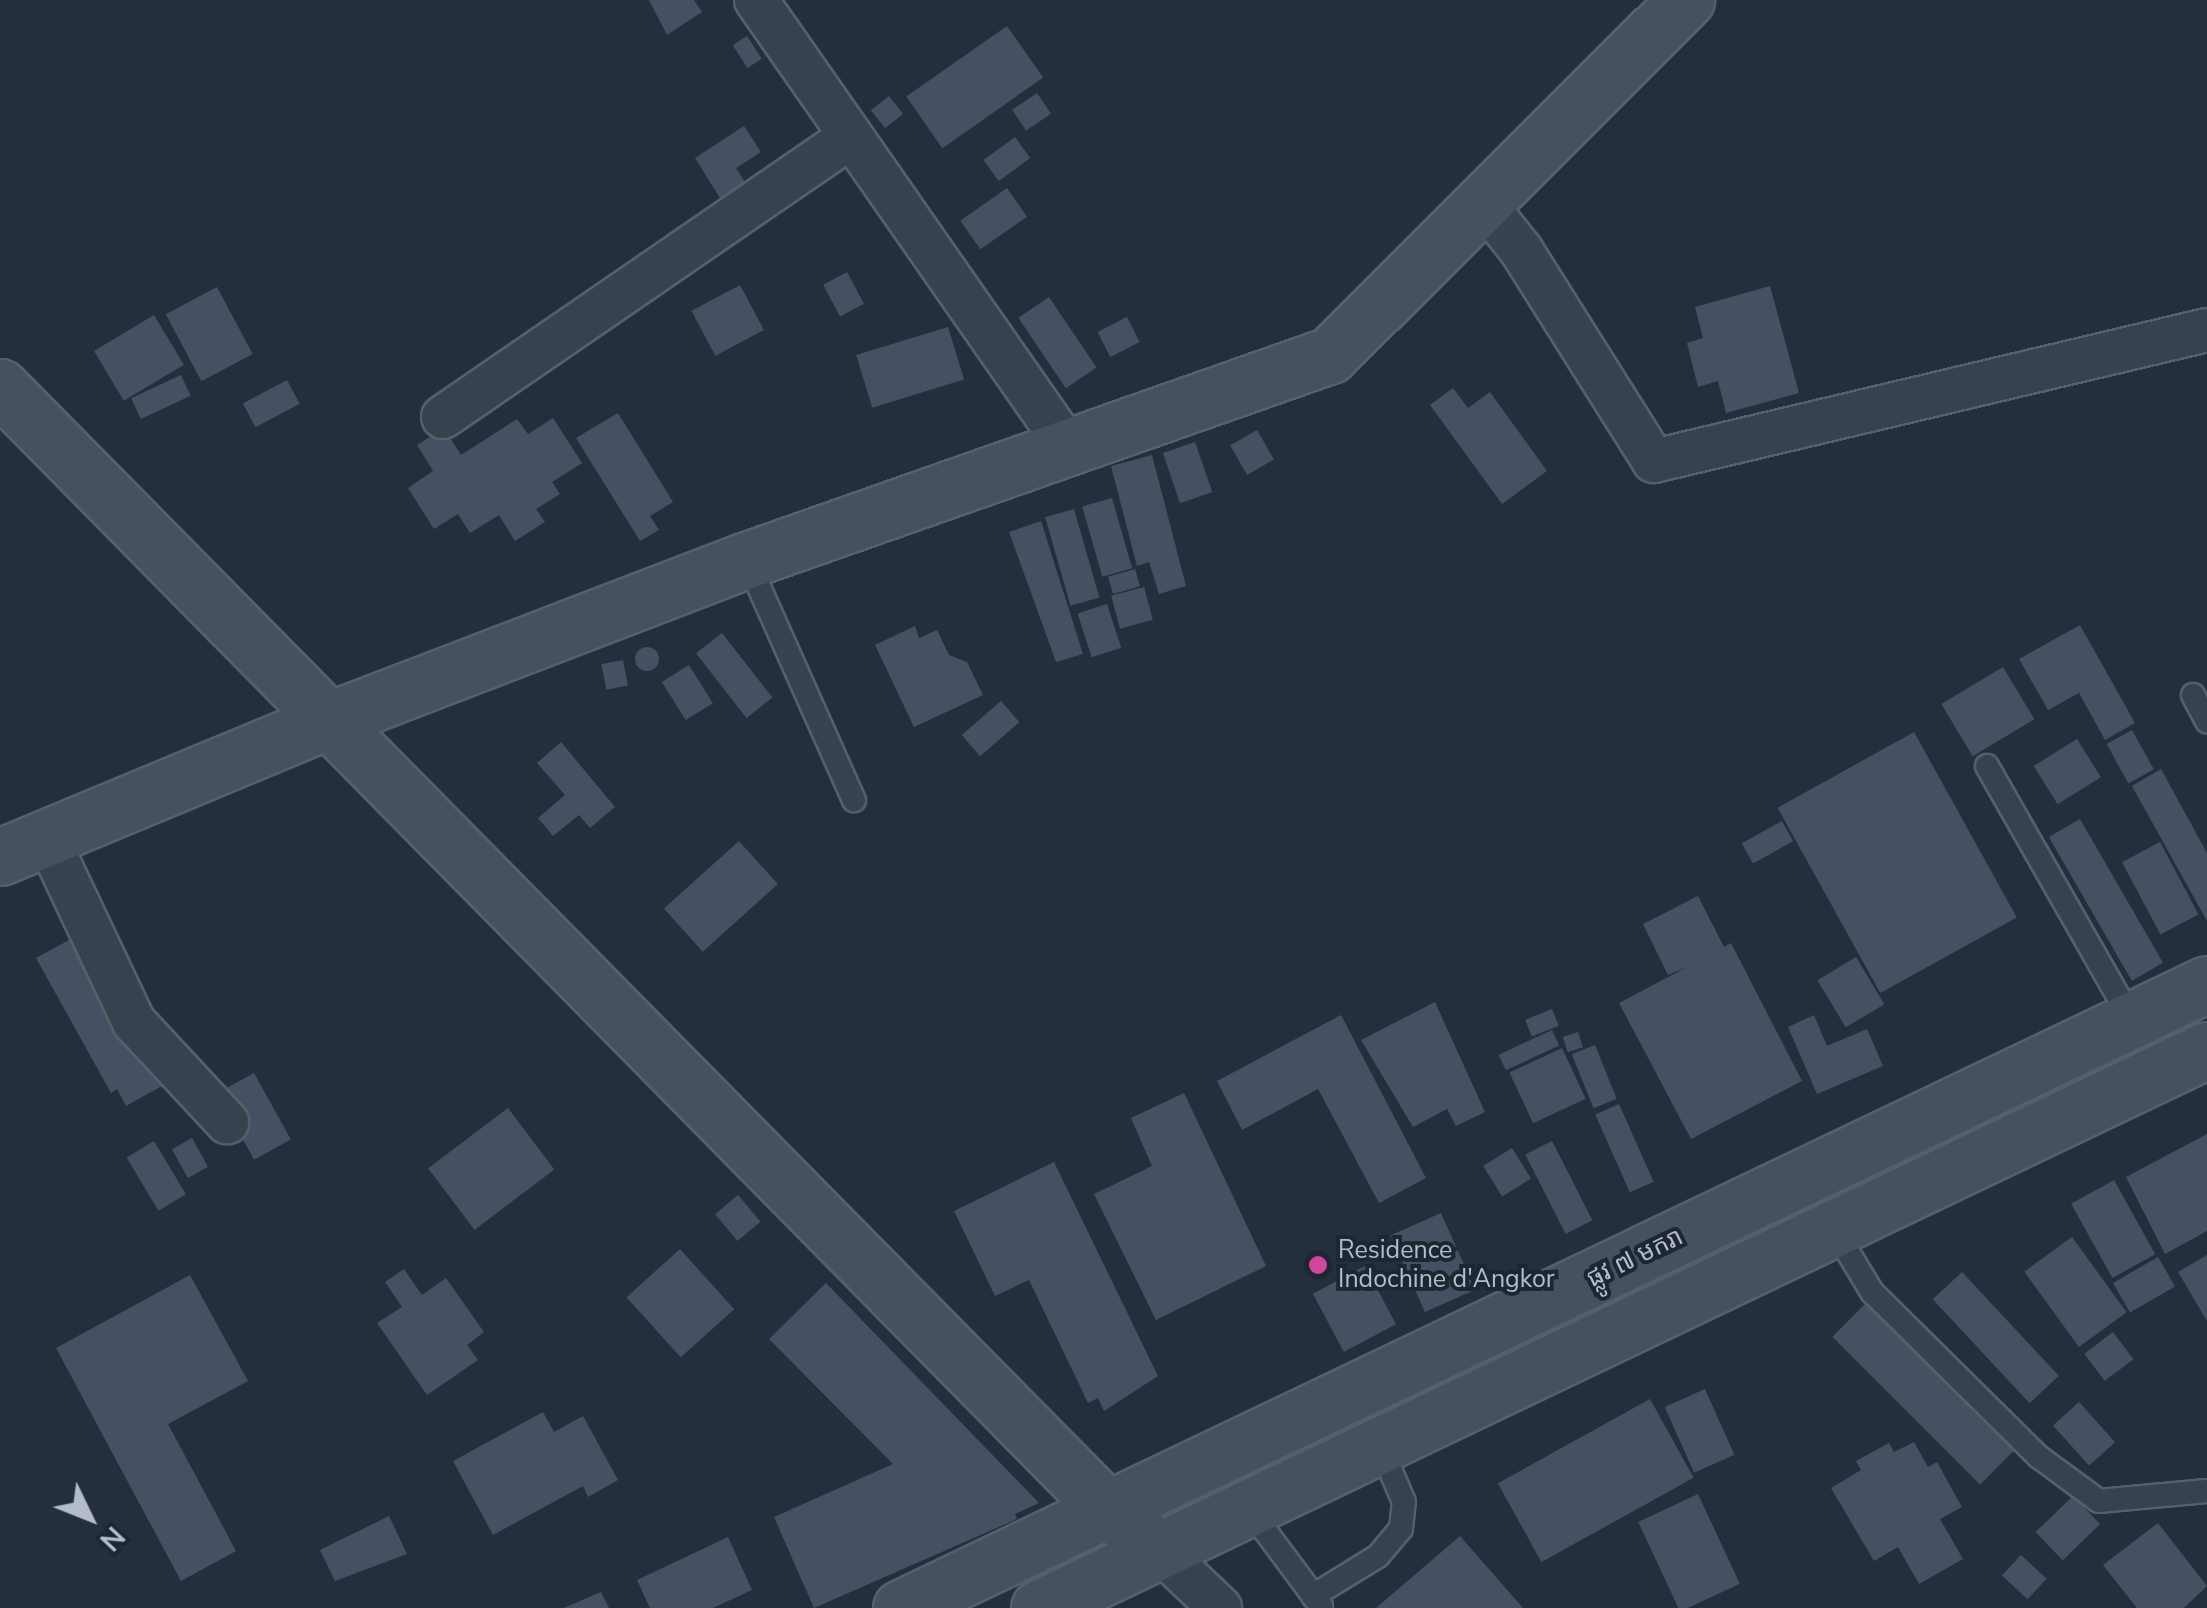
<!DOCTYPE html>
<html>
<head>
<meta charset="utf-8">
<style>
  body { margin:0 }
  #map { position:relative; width:2207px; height:1608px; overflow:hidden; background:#242f3e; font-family:"Nunito Sans","Noto Sans Khmer",sans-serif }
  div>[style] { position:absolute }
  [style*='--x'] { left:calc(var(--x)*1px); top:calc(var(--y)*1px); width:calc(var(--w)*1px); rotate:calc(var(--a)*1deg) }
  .building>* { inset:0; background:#455162; transform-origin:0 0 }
  .round { border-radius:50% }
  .roads { filter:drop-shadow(2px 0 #565f6c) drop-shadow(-2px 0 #565f6c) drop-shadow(0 2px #565f6c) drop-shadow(0 -2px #565f6c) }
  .lane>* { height:22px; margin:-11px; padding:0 11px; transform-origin:11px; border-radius:11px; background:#38414e }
  .street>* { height:42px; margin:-21px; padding:0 21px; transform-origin:21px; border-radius:21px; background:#38414e }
  .secondary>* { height:55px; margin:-27.5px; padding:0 27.5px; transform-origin:27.5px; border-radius:27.5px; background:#465061 }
  .dots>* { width:28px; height:28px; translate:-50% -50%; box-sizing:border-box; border:5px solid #1d2633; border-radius:50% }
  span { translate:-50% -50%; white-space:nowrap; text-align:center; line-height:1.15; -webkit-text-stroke:8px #1d2633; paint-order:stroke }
  .poi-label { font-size:25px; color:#b4bcc9 }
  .left { translate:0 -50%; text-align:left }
  .street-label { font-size:25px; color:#b4bcc9 }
  .north { position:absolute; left:40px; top:1468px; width:100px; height:100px; -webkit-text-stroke:8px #1d2633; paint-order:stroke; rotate:133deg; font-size:28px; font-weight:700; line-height:40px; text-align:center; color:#b4bcc9 }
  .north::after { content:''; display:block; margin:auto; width:35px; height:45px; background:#b4bcc9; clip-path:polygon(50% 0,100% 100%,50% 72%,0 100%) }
</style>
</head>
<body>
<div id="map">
  <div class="building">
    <i style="clip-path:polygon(649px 0,694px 0,702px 12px,667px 35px)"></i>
    <i style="left:1007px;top:26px;width:63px;height:123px;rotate:55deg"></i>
    <i style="left:747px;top:36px;width:27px;height:17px;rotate:57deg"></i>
    <i style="left:1037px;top:93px;width:25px;height:30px;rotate:56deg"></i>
    <i style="left:889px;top:96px;width:23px;height:23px;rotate:52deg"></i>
    <i style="clip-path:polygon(744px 126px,761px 152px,736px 168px,748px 187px,723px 203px,695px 158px)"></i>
    <i style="left:1015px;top:137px;width:26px;height:39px;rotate:54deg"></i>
    <i style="left:1007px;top:188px;width:35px;height:57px;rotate:55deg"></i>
    <i style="left:847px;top:272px;width:36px;height:27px;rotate:62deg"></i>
    <i style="left:740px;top:285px;width:51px;height:55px;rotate:62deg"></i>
    <i style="clip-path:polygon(1770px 286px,1799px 393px,1726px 413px,1718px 381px,1698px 387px,1687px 343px,1703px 338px,1695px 307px)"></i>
    <i style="left:217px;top:287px;width:76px;height:58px;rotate:62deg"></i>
    <i style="left:1049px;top:297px;width:85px;height:37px;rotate:56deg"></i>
    <i style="left:154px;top:315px;width:58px;height:70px;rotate:59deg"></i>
    <i style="left:1127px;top:317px;width:28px;height:33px;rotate:63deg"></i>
    <i style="left:948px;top:327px;width:55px;height:96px;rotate:73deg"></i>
    <i style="left:181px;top:375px;width:23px;height:55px;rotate:65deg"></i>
    <i style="left:287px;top:380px;width:27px;height:50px;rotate:62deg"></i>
    <i style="clip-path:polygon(1453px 388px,1468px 408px,1490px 392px,1547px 471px,1502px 504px,1430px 405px)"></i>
    <i style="clip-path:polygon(618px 413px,673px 502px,650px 516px,659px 530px,640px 541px,576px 438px)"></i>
    <i style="clip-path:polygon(553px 418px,582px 463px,552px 482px,560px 494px,536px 509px,545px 522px,515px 541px,499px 515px,470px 533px,458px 514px,434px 529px,408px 488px,433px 471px,417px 445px,444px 428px,461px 455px,517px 419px,528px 434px)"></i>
    <i style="left:1257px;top:430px;width:34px;height:31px;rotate:60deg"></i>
    <i style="left:1195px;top:442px;width:53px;height:34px;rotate:71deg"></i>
    <i style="clip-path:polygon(1152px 455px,1186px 586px,1159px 594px,1149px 562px,1137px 566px,1111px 466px)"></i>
    <i style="left:1112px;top:498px;width:73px;height:31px;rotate:74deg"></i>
    <i style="left:1074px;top:509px;width:92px;height:30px;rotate:74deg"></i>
    <i style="clip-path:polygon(1041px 521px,1083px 654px,1056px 662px,1009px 532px)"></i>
    <i style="left:1135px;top:569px;width:18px;height:28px;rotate:74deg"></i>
    <i style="left:1144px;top:587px;width:34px;height:34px;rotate:75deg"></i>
    <i style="left:1107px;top:604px;width:46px;height:31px;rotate:72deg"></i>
    <i style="clip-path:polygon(2080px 625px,2135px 723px,2105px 740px,2079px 693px,2048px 710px,2019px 659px)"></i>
    <i style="clip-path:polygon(915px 626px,919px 638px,937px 630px,949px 655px,967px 662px,983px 695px,914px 727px,875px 645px)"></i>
    <i style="left:722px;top:633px;width:82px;height:33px;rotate:52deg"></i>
    <i class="round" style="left:635px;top:647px;width:24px;height:24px"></i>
    <i style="left:623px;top:660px;width:26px;height:22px;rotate:79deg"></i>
    <i style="left:689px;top:665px;width:45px;height:32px;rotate:58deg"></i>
    <i style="left:2003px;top:667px;width:61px;height:72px;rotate:59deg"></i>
    <i style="left:1001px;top:701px;width:28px;height:52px;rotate:49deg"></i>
    <i style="left:2132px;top:730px;width:45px;height:29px;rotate:61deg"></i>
    <i style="left:1914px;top:732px;width:212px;height:156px;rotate:61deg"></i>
    <i style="left:2077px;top:739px;width:45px;height:51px;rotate:58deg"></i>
    <i style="clip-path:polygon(561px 742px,615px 807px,590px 828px,579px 815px,553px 836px,538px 818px,565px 795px,537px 763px)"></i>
    <i style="clip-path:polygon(2161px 769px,2207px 853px,2207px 921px,2132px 786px)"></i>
    <i style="left:2080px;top:819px;width:166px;height:36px;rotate:60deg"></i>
    <i style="left:1782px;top:821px;width:23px;height:46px;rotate:61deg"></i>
    <i style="left:739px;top:841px;width:58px;height:101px;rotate:48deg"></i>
    <i style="left:2160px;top:842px;width:82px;height:43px;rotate:62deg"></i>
    <i style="clip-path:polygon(1698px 896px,1724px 947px,1731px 943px,1802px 1081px,1691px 1139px,1619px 1003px,1689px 966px,1668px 975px,1643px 924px)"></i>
    <i style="clip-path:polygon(84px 932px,169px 1082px,126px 1106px,117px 1089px,111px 1093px,36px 958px)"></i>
    <i style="left:1856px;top:957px;width:55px;height:45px;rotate:59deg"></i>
    <i style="clip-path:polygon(1435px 1002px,1485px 1112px,1456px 1126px,1447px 1109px,1413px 1127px,1361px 1040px)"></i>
    <i style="left:1552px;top:1009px;width:18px;height:29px;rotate:68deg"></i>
    <i style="clip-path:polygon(1341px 1015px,1426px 1178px,1379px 1203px,1318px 1089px,1242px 1130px,1217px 1081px)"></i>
    <i style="clip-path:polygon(1814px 1015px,1827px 1046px,1867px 1029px,1883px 1066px,1817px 1094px,1788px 1027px)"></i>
    <i style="left:1552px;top:1030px;width:17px;height:59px;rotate:65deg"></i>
    <i style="left:1578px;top:1032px;width:16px;height:16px;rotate:72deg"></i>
    <i style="left:1595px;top:1045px;width:58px;height:25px;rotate:68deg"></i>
    <i style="left:1562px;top:1048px;width:56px;height:58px;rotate:65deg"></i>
    <i style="left:254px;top:1073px;width:76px;height:42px;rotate:61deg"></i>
    <i style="clip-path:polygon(1184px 1093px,1266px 1266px,1156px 1320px,1094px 1194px,1152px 1166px,1131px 1118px)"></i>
    <i style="left:1619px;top:1104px;width:85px;height:26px;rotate:66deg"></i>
    <i style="left:508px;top:1108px;width:77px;height:100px;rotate:53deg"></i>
    <i style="clip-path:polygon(2207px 1134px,2207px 1231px,2165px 1254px,2126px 1177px)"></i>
    <i style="left:192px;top:1138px;width:33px;height:23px;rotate:61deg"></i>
    <i style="left:154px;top:1141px;width:62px;height:32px;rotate:59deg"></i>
    <i style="left:1552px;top:1141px;width:89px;height:30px;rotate:63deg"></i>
    <i style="left:1512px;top:1148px;width:36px;height:34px;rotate:58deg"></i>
    <i style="clip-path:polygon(1054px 1162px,1158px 1376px,1104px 1411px,1098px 1398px,1088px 1403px,1029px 1280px,995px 1296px,954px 1211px)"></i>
    <i style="left:2114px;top:1180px;width:85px;height:49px;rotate:61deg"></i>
    <i style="left:738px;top:1195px;width:35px;height:30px;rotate:50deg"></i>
    <i style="left:1441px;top:1213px;width:84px;height:55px;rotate:66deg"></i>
    <i style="left:2072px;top:1237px;width:93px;height:59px;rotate:54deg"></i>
    <i style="left:680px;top:1249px;width:81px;height:72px;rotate:48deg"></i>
    <i style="clip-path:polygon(2207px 1255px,2207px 1321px,2178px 1272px)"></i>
    <i style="left:2158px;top:1257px;width:34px;height:52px;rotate:60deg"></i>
    <i style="left:1365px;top:1266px;width:66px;height:59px;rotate:62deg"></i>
    <i style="clip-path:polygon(404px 1269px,422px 1295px,446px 1278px,484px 1332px,467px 1345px,478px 1360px,427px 1395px,377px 1323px,402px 1307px,385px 1282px)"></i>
    <i style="left:1962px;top:1272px;width:142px;height:40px;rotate:47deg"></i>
    <i style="clip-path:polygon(190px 1275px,248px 1381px,168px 1424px,236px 1551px,181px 1581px,56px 1348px)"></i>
    <i style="clip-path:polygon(826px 1283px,1039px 1503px,1015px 1514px,1017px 1519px,814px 1608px,774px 1517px,893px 1464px,769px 1339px)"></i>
    <i style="left:1867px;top:1302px;width:209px;height:49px;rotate:45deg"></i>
    <i style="left:2113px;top:1332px;width:34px;height:36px;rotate:53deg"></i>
    <i style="left:1705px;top:1389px;width:72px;height:44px;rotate:66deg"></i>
    <i style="left:1650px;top:1399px;width:90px;height:174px;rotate:61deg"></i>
    <i style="left:2079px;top:1402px;width:54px;height:35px;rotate:48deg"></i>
    <i style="clip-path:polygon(543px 1412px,554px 1432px,583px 1416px,618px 1480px,588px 1497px,583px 1486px,493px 1535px,453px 1461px)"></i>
    <i style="clip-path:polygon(1914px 1442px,1928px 1467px,1937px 1462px,1962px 1507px,1940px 1519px,1963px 1559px,1919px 1584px,1898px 1547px,1874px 1561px,1831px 1488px,1861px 1470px,1856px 1461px,1889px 1443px,1894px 1452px)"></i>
    <i style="left:1698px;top:1494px;width:99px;height:66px;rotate:65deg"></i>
    <i style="left:2073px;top:1496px;width:39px;height:52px;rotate:46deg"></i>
    <i style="clip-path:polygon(389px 1516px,407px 1554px,335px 1581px,320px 1550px)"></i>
    <i style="clip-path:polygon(2158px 1523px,2207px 1586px,2184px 1608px,2137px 1608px,2103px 1565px)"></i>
    <i style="clip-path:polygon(1460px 1536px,1523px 1608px,1376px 1608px)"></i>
    <i style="clip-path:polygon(728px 1537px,752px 1590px,713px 1608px,650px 1608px,637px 1580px)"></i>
    <i style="left:2021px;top:1555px;width:35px;height:28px;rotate:43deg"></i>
    <i style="clip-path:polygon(601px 1592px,609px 1608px,564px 1608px)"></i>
  </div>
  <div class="roads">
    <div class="lane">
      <i style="--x:747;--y:560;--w:263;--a:66"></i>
      <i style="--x:2193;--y:695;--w:30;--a:62"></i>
      <i style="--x:1987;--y:766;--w:292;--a:60.3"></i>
      <i style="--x:1834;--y:1229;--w:74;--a:58.9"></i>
      <i style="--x:1872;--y:1292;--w:235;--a:44.7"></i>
      <i style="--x:2039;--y:1457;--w:74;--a:36.3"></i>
      <i style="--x:2099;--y:1501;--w:108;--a:-5.3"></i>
      <i style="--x:1249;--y:1509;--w:121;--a:53.4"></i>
      <i style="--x:1313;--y:1596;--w:76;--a:-31.6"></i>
      <i style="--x:1378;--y:1556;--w:35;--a:-50"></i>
      <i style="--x:1401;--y:1529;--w:27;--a:-84"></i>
      <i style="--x:1404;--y:1502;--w:61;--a:-113.2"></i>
    </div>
    <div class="street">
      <i style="--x:756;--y:0;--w:545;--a:55.09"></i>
      <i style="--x:1482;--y:201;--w:63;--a:51.5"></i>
      <i style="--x:1521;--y:250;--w:249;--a:57.8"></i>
      <i style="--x:1654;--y:461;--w:568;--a:-13.33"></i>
      <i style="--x:443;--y:417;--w:495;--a:-34.5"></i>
      <i style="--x:47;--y:838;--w:204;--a:64.7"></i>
      <i style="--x:134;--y:1022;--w:137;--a:47.1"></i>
      <i style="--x:1157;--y:1548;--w:87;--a:43.6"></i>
    </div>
    <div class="secondary">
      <i style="--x:0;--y:387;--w:1578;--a:45.39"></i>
      <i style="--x:1108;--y:1510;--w:62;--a:37.8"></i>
      <i style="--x:0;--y:857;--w:360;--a:-22.6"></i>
      <i style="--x:332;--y:719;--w:444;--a:-21"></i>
      <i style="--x:747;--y:560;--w:618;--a:-19.37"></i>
      <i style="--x:1330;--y:355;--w:503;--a:-44.92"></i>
      <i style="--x:901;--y:1608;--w:1447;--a:-25.54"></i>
      <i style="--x:1039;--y:1608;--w:1294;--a:-25.54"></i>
    </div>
  </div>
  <div class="dots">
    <i style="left:1318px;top:1265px;background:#d1479c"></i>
  </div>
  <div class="poi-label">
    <span class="left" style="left:1338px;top:1265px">Residence<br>Indochine d'Angkor</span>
  </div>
  <div class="street-label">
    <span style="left:1635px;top:1258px;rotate:-26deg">ផ្លូវ ៧ មករា</span>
  </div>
  <div class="north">N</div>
</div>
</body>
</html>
